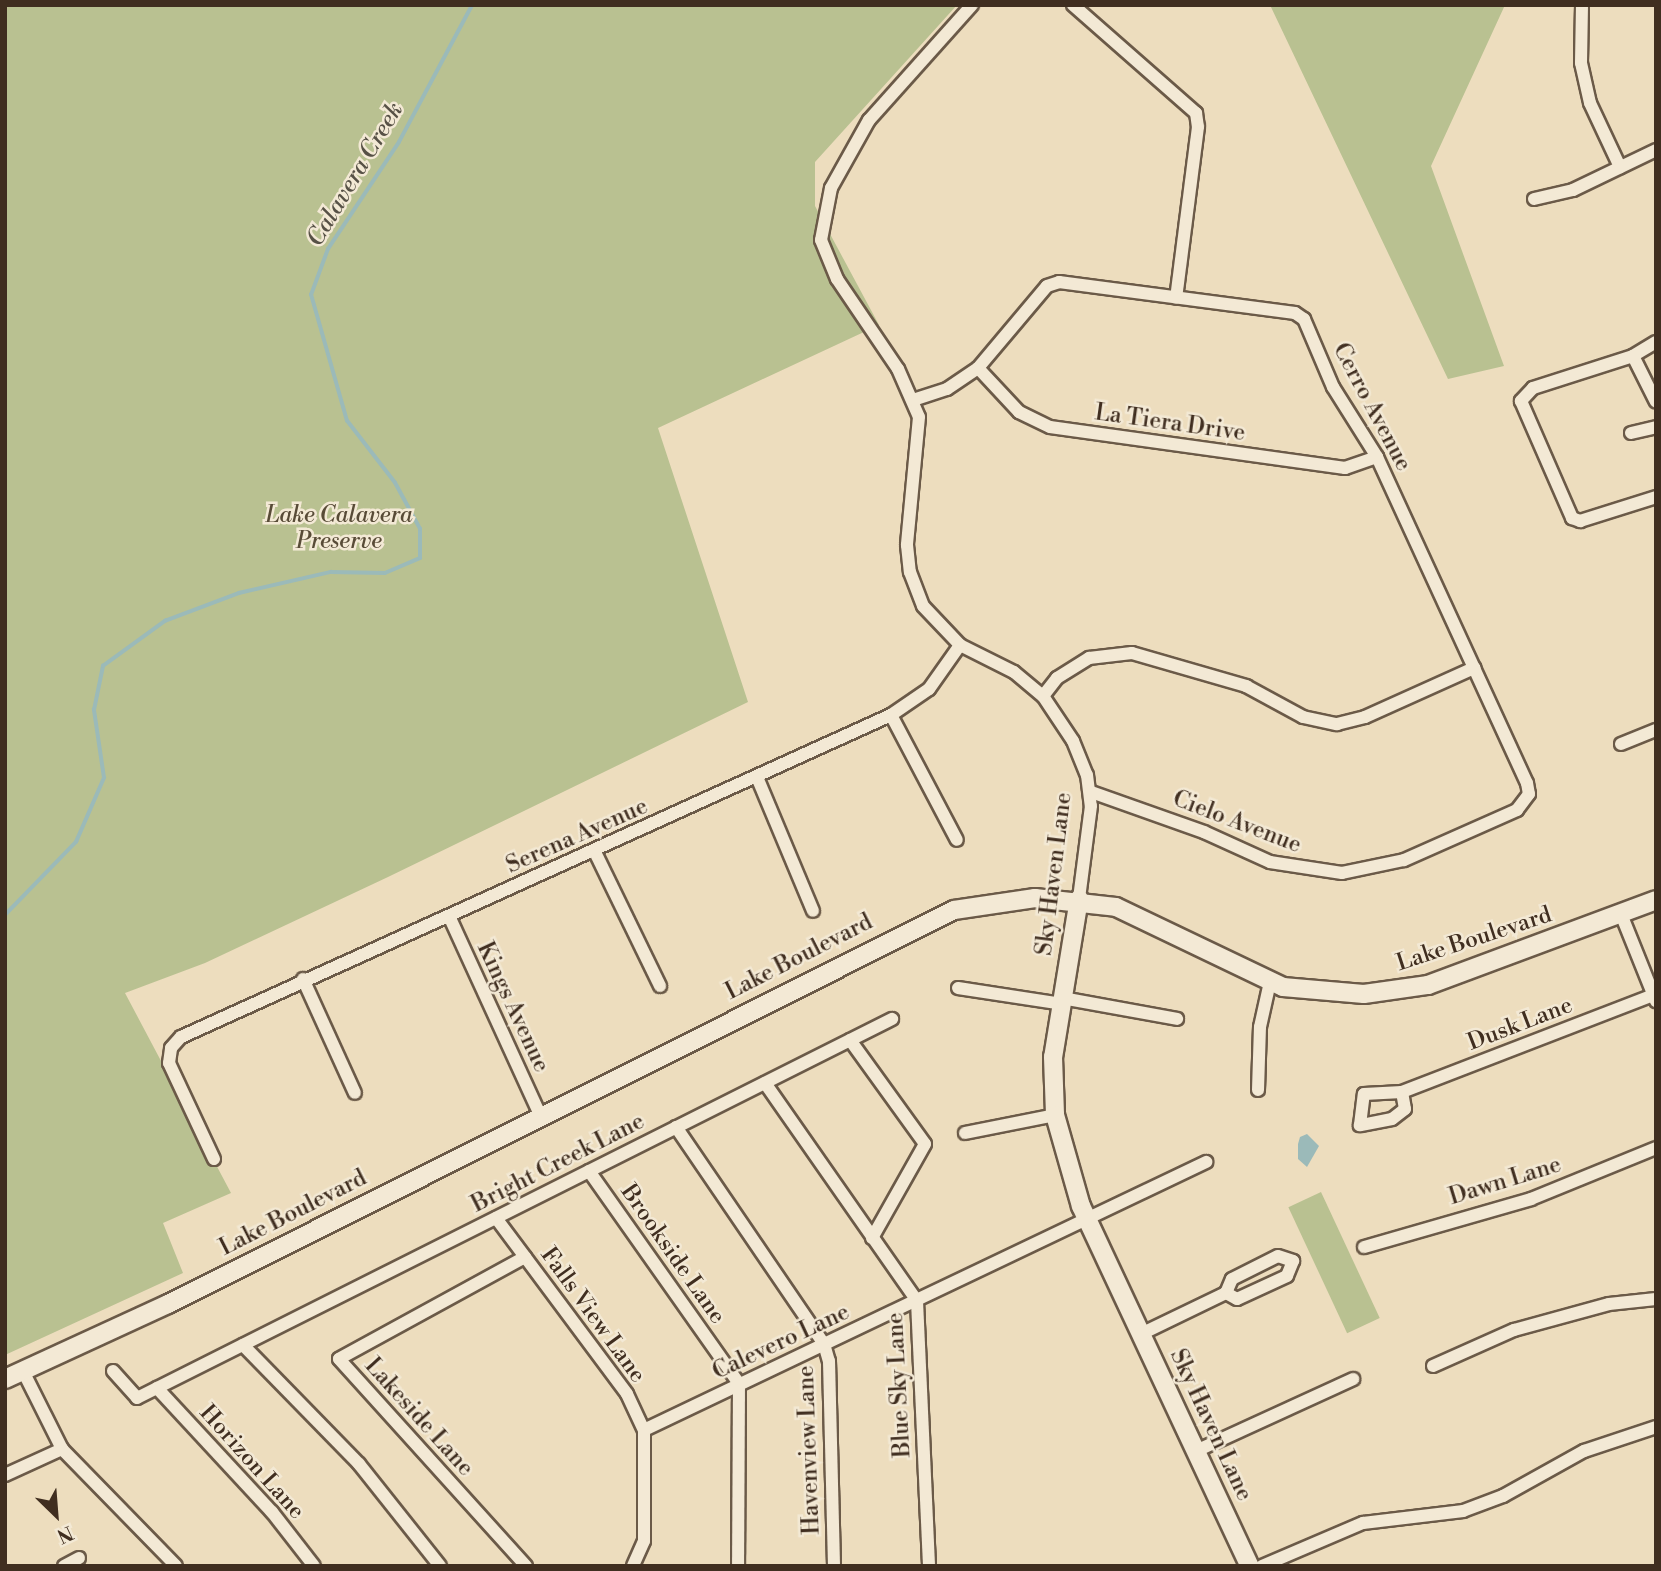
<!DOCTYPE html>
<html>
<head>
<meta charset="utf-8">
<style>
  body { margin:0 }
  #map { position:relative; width:1661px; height:1571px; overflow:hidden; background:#edddbe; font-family:"Libre Bodoni",serif }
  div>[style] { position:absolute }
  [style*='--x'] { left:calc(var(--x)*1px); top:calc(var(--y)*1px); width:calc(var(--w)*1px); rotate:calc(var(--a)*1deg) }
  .green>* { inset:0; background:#b9c191; transform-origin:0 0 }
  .water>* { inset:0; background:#9bbab9 }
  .stream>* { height:3.5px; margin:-1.75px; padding:0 1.75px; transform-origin:1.75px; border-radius:1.75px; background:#9bbab9 }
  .roads { filter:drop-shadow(2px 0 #6b5a48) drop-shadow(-2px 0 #6b5a48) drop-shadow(0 2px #6b5a48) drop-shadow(0 -2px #6b5a48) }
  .street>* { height:12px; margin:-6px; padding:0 6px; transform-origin:6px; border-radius:6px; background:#f3e9d5 }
  .secondary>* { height:18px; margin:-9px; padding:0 9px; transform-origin:9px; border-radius:9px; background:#f3e9d5 }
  span { translate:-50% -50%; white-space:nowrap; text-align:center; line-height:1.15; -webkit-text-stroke:5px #f3e9d5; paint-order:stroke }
  .street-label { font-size:23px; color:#402e20 }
  .park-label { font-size:23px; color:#584b37; font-style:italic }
  .water-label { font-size:24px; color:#575146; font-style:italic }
  .frame { position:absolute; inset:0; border:7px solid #402e20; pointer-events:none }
  .north { position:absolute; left:21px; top:1480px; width:70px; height:70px; -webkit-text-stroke:5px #f3e9d5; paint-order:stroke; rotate:155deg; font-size:19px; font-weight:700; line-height:28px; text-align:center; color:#402e20 }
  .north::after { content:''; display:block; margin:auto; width:24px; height:32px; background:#402e20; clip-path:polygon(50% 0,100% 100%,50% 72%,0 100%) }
</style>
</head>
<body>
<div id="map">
  <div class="green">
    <i style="clip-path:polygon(5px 5px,957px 5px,815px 162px,815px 206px,879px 325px,658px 428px,748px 702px,388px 877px,205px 963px,125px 993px,231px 1193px,163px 1223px,183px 1273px,5px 1355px)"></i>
    <i style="clip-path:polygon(1270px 5px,1505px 5px,1431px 166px,1504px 366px,1448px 379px)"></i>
    <i style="left:1321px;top:1192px;width:139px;height:36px;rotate:65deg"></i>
  </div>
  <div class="water">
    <i style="clip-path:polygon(1307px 1134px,1319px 1146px,1307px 1167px,1298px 1159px,1298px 1144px,1300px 1137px)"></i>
  </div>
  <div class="stream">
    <i style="--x:5;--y:915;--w:102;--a:-45.8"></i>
    <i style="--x:76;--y:842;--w:70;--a:-66.4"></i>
    <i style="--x:104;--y:778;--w:69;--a:-98.4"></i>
    <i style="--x:94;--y:710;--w:45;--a:-78.4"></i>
    <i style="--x:103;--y:666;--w:77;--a:-36"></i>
    <i style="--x:165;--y:621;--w:79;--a:-20.7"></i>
    <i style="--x:239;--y:593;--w:94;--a:-12.9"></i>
    <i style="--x:331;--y:572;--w:54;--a:1.1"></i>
    <i style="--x:385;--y:573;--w:38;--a:-23"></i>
    <i style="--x:420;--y:558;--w:29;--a:-90"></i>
    <i style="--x:420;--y:529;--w:52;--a:-118.5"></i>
    <i style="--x:395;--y:483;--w:78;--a:-127.7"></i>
    <i style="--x:347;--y:421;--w:131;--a:-105.9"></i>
    <i style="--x:311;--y:295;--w:49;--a:-69.7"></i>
    <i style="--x:328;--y:249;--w:128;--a:-56.4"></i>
    <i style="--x:399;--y:142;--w:155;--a:-61.9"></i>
  </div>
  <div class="roads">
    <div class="street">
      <i style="--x:972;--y:5;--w:154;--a:131.8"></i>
      <i style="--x:869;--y:120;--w:78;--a:119.2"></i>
      <i style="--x:831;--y:188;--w:53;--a:100.9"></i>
      <i style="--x:821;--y:240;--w:42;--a:67.7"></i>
      <i style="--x:837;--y:279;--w:109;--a:55.9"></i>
      <i style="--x:898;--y:369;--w:52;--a:66.4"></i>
      <i style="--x:919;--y:417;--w:129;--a:95.4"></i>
      <i style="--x:907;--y:545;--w:27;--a:84"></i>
      <i style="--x:910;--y:572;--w:36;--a:69"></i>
      <i style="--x:923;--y:606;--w:54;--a:46.5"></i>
      <i style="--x:960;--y:645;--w:60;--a:26.6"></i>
      <i style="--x:1014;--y:672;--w:38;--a:40"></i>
      <i style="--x:1043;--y:696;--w:54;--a:56.3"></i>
      <i style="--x:1073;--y:741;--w:37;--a:68"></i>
      <i style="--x:1087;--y:775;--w:31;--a:83"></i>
      <i style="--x:1091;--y:806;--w:94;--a:97.4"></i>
      <i style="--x:1073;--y:5;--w:164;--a:41.3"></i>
      <i style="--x:1196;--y:113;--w:14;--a:82"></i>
      <i style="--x:1198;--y:127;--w:172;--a:97.3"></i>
      <i style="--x:1582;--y:5;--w:58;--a:91"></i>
      <i style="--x:1581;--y:63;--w:41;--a:77.3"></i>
      <i style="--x:1590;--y:103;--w:71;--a:64.9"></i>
      <i style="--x:1534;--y:199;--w:40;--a:-13"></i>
      <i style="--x:1573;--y:190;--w:92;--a:-25.7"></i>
      <i style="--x:1656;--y:342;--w:27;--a:149"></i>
      <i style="--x:1633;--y:356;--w:105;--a:162.3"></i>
      <i style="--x:1533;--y:388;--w:18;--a:133"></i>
      <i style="--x:1521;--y:401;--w:128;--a:66.4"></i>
      <i style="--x:1572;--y:518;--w:9;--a:21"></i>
      <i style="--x:1580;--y:521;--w:80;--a:-17.5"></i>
      <i style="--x:1633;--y:356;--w:51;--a:63.4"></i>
      <i style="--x:978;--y:368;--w:60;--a:47"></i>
      <i style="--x:1019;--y:412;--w:34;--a:26"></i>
      <i style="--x:1050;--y:427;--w:298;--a:7.9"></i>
      <i style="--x:1345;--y:468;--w:34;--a:-19"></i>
      <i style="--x:913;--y:400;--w:36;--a:-18"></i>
      <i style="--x:947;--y:389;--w:37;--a:-34"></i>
      <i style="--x:978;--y:368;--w:107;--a:-49.9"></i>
      <i style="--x:1047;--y:286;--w:13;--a:-18"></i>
      <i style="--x:1059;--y:282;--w:238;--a:7.5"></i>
      <i style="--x:1295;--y:313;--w:11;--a:34"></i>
      <i style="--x:1304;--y:319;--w:74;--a:66.9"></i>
      <i style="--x:1333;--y:387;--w:83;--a:57.8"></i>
      <i style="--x:1377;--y:457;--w:359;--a:65.3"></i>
      <i style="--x:1527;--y:783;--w:11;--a:80"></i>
      <i style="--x:1529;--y:794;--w:20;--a:127"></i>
      <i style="--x:1517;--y:810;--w:124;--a:156.1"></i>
      <i style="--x:1404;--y:860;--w:63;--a:168.2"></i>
      <i style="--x:1342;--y:873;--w:73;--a:-171.3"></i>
      <i style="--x:1270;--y:862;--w:72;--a:-155.6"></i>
      <i style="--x:1204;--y:832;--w:120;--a:-160.5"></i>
      <i style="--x:1631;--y:433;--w:26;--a:-13"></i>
      <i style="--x:1043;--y:696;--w:23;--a:-52"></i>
      <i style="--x:1057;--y:678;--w:38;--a:-32"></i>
      <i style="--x:1089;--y:658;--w:43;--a:-6.6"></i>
      <i style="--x:1132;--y:653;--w:119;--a:16.1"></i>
      <i style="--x:1246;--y:686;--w:65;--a:28.5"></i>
      <i style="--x:1303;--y:717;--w:35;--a:12"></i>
      <i style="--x:1337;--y:724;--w:29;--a:-14"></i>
      <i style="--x:1365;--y:717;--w:120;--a:-24.2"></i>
      <i style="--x:891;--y:715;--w:141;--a:62.2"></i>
      <i style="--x:1621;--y:744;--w:38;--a:-22"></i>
      <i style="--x:757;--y:777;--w:145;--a:67.3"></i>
      <i style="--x:595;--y:852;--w:149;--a:64.1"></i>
      <i style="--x:1621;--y:914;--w:94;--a:68.1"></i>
      <i style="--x:449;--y:916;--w:219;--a:65.4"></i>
      <i style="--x:303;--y:979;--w:125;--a:65.5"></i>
      <i style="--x:958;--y:988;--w:105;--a:8.7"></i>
      <i style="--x:1062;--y:998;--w:117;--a:10.3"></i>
      <i style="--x:850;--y:1040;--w:128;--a:54.2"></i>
      <i style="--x:925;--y:1144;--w:108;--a:119.4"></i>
      <i style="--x:765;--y:1083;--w:266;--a:55.1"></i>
      <i style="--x:917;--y:1301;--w:265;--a:87.4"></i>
      <i style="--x:1258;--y:1090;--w:63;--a:-88.2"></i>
      <i style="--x:1260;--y:1027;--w:46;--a:-77.5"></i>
      <i style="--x:1402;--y:1092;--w:17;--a:80"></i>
      <i style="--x:1405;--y:1109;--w:16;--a:142"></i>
      <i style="--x:1392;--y:1119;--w:33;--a:169"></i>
      <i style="--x:1360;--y:1125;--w:31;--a:-83"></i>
      <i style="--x:1364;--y:1094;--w:38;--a:-3"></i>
      <i style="--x:1402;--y:1092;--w:269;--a:-21.1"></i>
      <i style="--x:676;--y:1127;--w:263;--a:55.7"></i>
      <i style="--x:824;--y:1344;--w:18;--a:74"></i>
      <i style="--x:829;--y:1361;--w:205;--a:88.6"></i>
      <i style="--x:965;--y:1133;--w:92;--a:-11.3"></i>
      <i style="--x:214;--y:1159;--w:106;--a:-115.1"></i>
      <i style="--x:169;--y:1063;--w:15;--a:-82"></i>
      <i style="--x:171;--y:1048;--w:15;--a:-48"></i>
      <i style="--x:181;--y:1037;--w:780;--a:-24.4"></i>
      <i style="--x:891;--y:715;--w:46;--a:-34.4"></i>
      <i style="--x:929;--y:689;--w:54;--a:-54.8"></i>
      <i style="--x:589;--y:1171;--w:261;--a:54.8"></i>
      <i style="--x:739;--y:1384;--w:182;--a:90.3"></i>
      <i style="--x:496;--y:1218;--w:219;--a:53.3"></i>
      <i style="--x:627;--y:1394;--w:40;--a:65"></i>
      <i style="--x:644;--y:1430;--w:111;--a:90"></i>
      <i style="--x:644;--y:1541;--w:27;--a:114"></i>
      <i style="--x:1364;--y:1247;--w:174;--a:-16"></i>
      <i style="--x:1531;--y:1199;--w:135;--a:-22.2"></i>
      <i style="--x:525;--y:1257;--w:212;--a:151.3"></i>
      <i style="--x:339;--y:1359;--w:279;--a:47.9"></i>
      <i style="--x:1141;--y:1334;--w:94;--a:-25.8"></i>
      <i style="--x:1226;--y:1293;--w:15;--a:-67"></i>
      <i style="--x:1232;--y:1279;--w:51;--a:-26.6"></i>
      <i style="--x:1278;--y:1256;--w:16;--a:18"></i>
      <i style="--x:1293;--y:1261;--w:16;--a:112"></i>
      <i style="--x:1287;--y:1276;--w:55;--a:155.3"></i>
      <i style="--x:1237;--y:1299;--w:13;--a:-151"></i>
      <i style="--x:243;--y:1345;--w:166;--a:45.7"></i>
      <i style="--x:359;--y:1464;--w:130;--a:51.5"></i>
      <i style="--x:1433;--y:1366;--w:89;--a:-24"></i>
      <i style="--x:1514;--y:1330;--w:98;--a:-15.3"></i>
      <i style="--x:1609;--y:1304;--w:47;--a:-6.1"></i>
      <i style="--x:23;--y:1371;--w:87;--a:63.4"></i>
      <i style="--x:62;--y:1449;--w:163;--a:45.7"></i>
      <i style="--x:113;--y:1371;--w:36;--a:48"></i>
      <i style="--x:137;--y:1398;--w:845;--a:-26.66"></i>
      <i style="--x:157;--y:1388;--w:169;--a:47.2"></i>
      <i style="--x:272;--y:1512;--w:68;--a:52.1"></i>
      <i style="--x:644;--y:1430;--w:623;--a:-25.49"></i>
      <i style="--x:1196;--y:1451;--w:173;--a:-24.6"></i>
      <i style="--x:5;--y:1475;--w:63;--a:-24.5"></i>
      <i style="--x:64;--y:1566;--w:17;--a:-28"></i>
      <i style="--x:1262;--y:1566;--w:110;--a:-23.1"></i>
      <i style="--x:1363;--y:1523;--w:101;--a:-6.8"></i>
      <i style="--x:1463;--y:1511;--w:43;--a:-20.6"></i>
      <i style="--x:1503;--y:1496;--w:93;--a:-29.1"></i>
      <i style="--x:1584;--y:1451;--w:76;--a:-18.4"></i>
    </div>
    <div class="secondary">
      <i style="--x:1079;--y:899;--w:160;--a:99.3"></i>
      <i style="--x:1053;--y:1057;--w:58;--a:88"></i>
      <i style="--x:1055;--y:1115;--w:95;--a:74.1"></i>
      <i style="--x:1081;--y:1206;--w:398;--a:64.9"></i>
      <i style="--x:5;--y:1379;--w:179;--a:-24.7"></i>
      <i style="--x:168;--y:1304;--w:879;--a:-26.62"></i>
      <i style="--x:954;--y:910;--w:82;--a:-8.4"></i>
      <i style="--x:1035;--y:898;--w:81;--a:6.3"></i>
      <i style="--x:1116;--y:907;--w:185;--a:25.6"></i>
      <i style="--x:1283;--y:987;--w:81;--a:4.9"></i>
      <i style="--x:1364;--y:994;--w:65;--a:-8"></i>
      <i style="--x:1428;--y:985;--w:243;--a:-20.4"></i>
    </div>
  </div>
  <div class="street-label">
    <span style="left:1372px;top:407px;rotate:62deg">Cerro Avenue</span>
    <span style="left:1170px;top:423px;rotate:8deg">La Tiera Drive</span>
    <span style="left:1237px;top:822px;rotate:21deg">Cielo Avenue</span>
    <span style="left:577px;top:836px;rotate:-24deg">Serena Avenue</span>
    <span style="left:1054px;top:874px;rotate:-83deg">Sky Haven Lane</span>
    <span style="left:1474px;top:939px;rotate:-18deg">Lake Boulevard</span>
    <span style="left:799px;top:957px;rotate:-27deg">Lake Boulevard</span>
    <span style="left:513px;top:1007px;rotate:65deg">Kings Avenue</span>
    <span style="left:1520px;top:1024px;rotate:-21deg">Dusk Lane</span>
    <span style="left:558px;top:1163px;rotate:-27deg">Bright Creek Lane</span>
    <span style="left:1505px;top:1181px;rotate:-17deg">Dawn Lane</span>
    <span style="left:293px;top:1213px;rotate:-27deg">Lake Boulevard</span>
    <span style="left:673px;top:1254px;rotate:55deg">Brookside Lane</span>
    <span style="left:593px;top:1315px;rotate:54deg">Falls View Lane</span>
    <span style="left:781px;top:1342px;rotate:-25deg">Calevero Lane</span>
    <span style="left:899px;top:1385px;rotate:-93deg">Blue Sky Lane</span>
    <span style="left:419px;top:1417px;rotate:48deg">Lakeside Lane</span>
    <span style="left:1211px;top:1425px;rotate:65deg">Sky Haven Lane</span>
    <span style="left:809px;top:1450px;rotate:-92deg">Havenview Lane</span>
    <span style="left:252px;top:1462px;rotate:48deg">Horizon Lane</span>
  </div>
  <div class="park-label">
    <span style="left:339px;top:528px">Lake Calavera<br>Preserve</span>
  </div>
  <div class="water-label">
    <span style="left:356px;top:175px;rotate:-59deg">Calavera Creek</span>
  </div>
  <div class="frame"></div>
  <div class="north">N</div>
</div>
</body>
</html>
